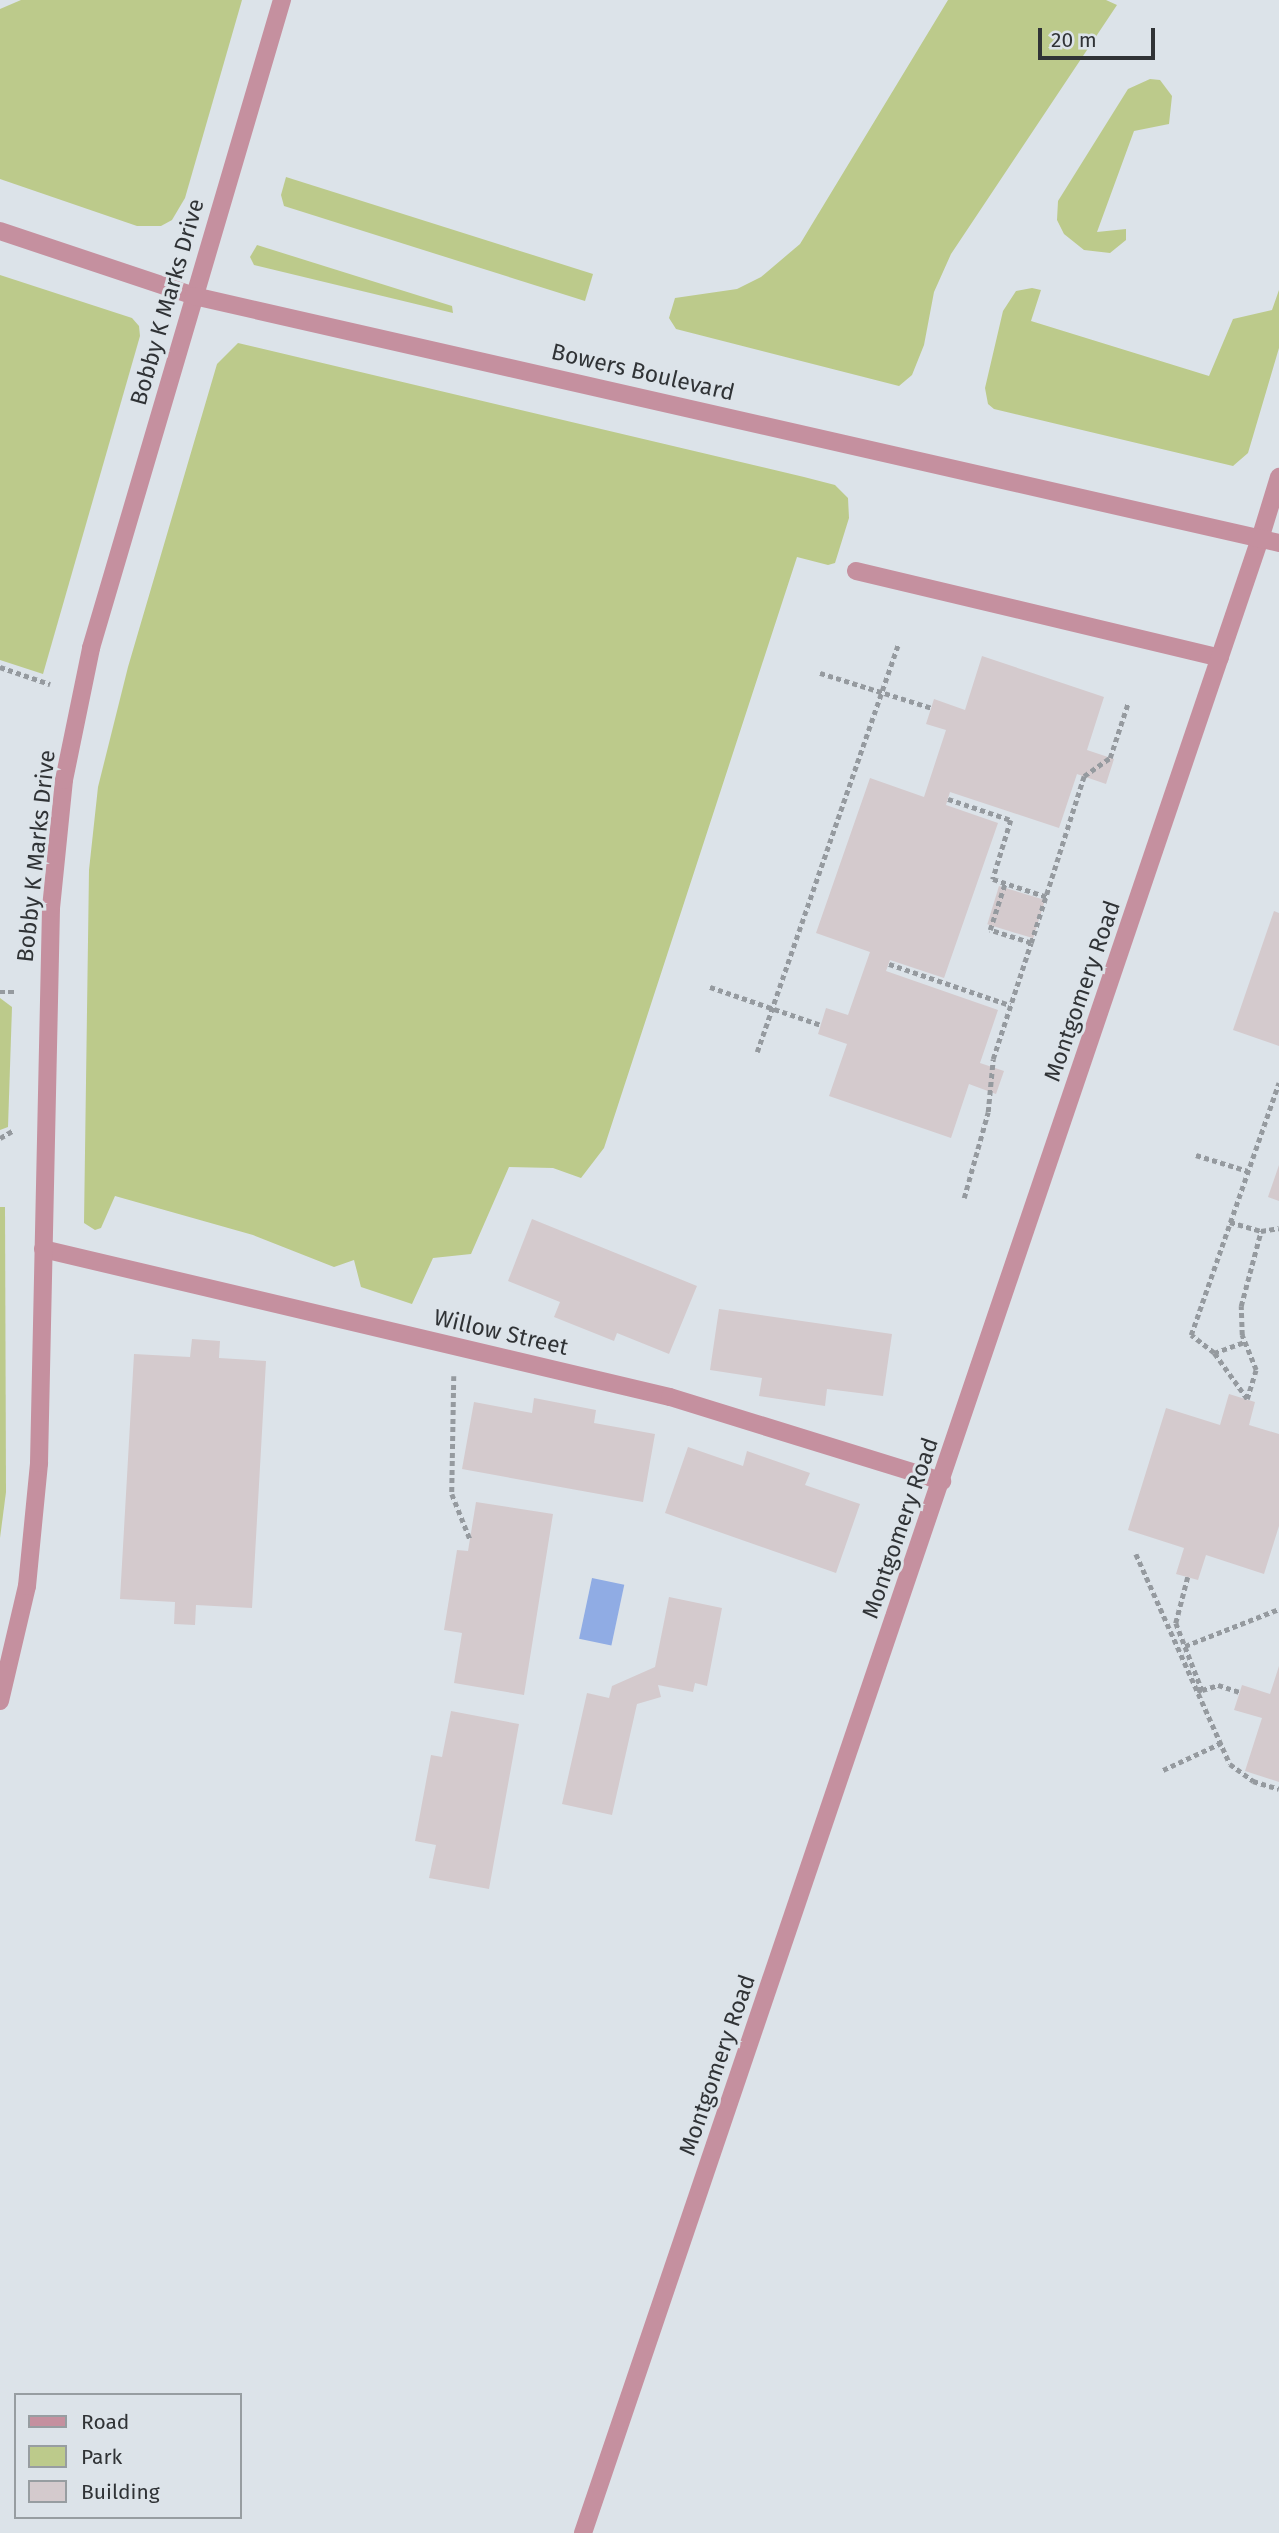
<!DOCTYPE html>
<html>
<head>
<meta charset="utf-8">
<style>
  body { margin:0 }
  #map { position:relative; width:1279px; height:2533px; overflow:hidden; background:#dce3e9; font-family:"Fira Sans",sans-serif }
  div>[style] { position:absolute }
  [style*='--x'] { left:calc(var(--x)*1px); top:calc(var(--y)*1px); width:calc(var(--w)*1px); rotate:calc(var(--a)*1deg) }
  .green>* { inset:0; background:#bcca8b }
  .water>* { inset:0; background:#90ace4; transform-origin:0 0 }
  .building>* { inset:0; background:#d4cacd; transform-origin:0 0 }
  .path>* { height:4.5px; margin-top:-2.25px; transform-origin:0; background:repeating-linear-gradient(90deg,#959a9f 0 5px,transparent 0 8.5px) }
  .service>* { height:18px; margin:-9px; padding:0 9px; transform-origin:9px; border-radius:9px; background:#c5909f }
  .minor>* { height:18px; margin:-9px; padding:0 9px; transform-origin:9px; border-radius:9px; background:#c5909f }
  .tertiary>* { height:18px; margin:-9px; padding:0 9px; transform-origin:9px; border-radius:9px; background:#c5909f }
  span { translate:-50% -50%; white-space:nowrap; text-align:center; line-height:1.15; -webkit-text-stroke:6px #dce3e9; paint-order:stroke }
  .street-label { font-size:23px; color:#303336 }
  .legend { position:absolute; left:14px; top:2393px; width:228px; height:126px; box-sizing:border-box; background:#dce3e9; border:2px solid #979da1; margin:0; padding:9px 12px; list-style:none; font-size:21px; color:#303336 }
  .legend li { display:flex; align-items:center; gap:14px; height:35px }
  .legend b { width:35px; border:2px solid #979da1 }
  .scale { position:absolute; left:1038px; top:28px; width:117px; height:32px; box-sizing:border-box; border:4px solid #303336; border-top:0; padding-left:9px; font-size:21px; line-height:24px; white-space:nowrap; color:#303336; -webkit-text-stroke:5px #dce3e9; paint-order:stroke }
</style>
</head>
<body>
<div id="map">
  <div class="green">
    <i style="clip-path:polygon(21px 0,242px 0,185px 198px,172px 220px,161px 226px,137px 226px,0 179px,0 9px)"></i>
    <i style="clip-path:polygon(948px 0,1106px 0,1117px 5px,951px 254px,934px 292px,924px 345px,912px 375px,899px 386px,676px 329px,669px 318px,675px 298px,737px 289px,761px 277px,800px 244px)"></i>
    <i style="clip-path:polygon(1150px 79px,1160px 80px,1172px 96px,1169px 124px,1134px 131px,1097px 232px,1126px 229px,1126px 240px,1110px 253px,1084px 250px,1064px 234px,1057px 220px,1058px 201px,1128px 89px)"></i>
    <i style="clip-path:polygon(286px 177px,593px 274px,585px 301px,284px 206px,281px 195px)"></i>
    <i style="clip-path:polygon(257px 245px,452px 306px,453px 313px,254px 265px,250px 257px)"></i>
    <i style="clip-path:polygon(0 275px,132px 318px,139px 326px,140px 336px,43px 674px,0 660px)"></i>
    <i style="clip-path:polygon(1032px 288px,1041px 290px,1031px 321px,1209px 376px,1233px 319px,1272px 310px,1279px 290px,1279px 348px,1248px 453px,1233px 466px,994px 409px,988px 404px,985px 388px,1003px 311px,1016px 291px)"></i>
    <i style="clip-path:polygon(238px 343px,804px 477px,835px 485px,848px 498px,849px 518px,835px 563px,828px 565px,797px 557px,604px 1148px,581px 1178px,553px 1168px,509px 1167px,471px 1254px,433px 1258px,412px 1304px,361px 1287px,354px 1260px,334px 1267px,253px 1235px,115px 1196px,101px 1228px,95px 1230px,84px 1223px,89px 870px,98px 787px,128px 667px,217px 364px)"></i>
    <i style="clip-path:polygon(0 998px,12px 1007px,8px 1127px,0 1130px)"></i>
    <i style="clip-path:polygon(0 1207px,5px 1207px,6px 1492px,0 1538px)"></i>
  </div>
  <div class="water">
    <i style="left:592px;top:1578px;width:33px;height:62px;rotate:12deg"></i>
  </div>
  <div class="building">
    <i style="clip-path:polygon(982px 656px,1104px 697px,1087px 750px,1114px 759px,1106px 784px,1077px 774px,1059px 828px,950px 792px,946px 805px,998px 823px,944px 978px,890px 960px,886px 971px,998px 1010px,980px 1063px,1004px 1071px,996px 1094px,969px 1084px,951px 1138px,829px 1096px,847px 1044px,818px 1034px,826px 1008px,848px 1015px,870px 952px,816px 933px,870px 778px,924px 797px,946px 730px,926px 724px,934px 699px,965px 710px)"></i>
    <i style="left:999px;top:886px;width:48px;height:40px;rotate:17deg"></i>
    <i style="clip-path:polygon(1274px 911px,1279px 913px,1279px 1046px,1233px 1030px)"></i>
    <i style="clip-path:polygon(1279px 1165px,1279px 1201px,1268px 1197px)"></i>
    <i style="clip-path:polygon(532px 1219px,697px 1286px,669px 1354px,617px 1333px,614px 1341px,554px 1317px,560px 1302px,508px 1281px)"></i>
    <i style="clip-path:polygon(719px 1309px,892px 1334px,883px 1396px,827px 1389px,825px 1406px,759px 1396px,762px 1378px,710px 1370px)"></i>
    <i style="clip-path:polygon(192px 1339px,220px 1341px,219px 1358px,266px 1361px,252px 1608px,196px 1605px,195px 1625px,174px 1624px,175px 1602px,120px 1599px,134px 1354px,190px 1357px)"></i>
    <i style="clip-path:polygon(1229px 1394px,1255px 1402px,1249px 1425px,1279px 1434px,1279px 1526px,1264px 1574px,1206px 1555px,1198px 1580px,1176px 1574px,1184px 1548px,1128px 1530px,1166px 1408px,1220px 1425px)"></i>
    <i style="clip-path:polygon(534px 1398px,596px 1410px,594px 1423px,655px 1434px,643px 1502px,462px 1469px,474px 1402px,532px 1413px)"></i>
    <i style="clip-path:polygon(688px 1447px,743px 1466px,747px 1451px,810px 1473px,805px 1485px,860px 1504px,836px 1573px,665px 1513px)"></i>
    <i style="clip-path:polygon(476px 1502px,553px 1514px,524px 1695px,454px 1683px,462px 1633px,444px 1630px,457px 1550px,468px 1551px)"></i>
    <i style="clip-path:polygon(669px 1597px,722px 1608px,707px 1686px,695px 1683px,693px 1692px,658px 1685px,661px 1697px,637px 1704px,612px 1815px,562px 1804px,587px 1693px,609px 1698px,612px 1686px,655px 1667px)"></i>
    <i style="clip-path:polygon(1279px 1666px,1279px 1782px,1245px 1771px,1262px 1718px,1234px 1710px,1242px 1685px,1270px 1694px)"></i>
    <i style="clip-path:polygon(451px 1711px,519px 1724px,489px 1889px,429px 1878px,436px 1845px,415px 1841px,431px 1755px,442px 1757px)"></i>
  </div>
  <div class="path">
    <i style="--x:0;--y:667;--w:53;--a:18.8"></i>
    <i style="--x:820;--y:673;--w:117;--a:17.4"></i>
    <i style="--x:948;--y:799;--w:66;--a:18.4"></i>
    <i style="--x:1011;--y:820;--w:62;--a:107"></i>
    <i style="--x:993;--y:879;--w:57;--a:18.4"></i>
    <i style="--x:1031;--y:943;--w:175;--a:-72.4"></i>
    <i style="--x:1084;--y:776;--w:32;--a:-35"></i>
    <i style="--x:1110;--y:758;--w:58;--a:-71.9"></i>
    <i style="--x:889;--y:964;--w:128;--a:18.7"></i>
    <i style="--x:710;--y:987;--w:117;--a:18.9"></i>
    <i style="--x:0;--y:992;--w:15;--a:0"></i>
    <i style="--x:757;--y:1052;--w:433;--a:-70.9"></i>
    <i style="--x:0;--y:1138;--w:14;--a:-30"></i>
    <i style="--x:1196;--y:1155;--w:54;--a:17.1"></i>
    <i style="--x:964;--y:1198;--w:89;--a:-74.4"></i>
    <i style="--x:988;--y:1112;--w:53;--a:-84.6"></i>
    <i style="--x:993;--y:1059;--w:122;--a:-71.9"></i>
    <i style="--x:1031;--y:943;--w:43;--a:-162.4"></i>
    <i style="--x:990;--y:930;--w:49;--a:-72.3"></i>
    <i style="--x:1230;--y:1222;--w:32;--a:16"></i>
    <i style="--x:1261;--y:1231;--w:18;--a:-9"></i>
    <i style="--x:1214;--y:1353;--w:32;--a:-20"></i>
    <i style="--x:454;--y:1376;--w:118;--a:91"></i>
    <i style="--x:452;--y:1494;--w:48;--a:68.2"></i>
    <i style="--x:1247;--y:1399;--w:57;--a:-125.7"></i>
    <i style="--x:1214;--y:1353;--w:29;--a:-142"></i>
    <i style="--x:1191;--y:1335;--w:267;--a:-70.8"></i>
    <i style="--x:1247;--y:1399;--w:30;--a:-73"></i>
    <i style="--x:1256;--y:1370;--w:38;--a:-112"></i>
    <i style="--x:1242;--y:1335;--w:29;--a:-92"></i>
    <i style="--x:1241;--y:1306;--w:78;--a:-75.1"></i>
    <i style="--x:1136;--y:1554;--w:230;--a:65.9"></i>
    <i style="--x:1230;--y:1764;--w:29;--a:36"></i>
    <i style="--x:1253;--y:1781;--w:27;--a:17"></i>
    <i style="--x:1188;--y:1577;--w:48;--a:104.6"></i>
    <i style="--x:1176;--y:1623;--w:72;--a:68.8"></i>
    <i style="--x:1202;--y:1690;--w:5;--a:169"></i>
    <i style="--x:1185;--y:1646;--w:101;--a:-21.5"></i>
    <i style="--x:1202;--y:1690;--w:17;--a:-17"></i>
    <i style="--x:1218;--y:1685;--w:23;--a:18"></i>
    <i style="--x:1163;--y:1770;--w:64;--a:-25"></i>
  </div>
  <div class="service">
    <i style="--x:1260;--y:539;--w:65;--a:-73"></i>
    <i style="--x:856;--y:571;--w:374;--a:13.4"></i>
  </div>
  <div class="minor">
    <i style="--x:0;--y:231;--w:205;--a:18.5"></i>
    <i style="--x:43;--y:1249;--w:644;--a:13.28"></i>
    <i style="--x:670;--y:1397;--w:285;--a:17.2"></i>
    <i style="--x:0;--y:1701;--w:118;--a:-76.8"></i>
    <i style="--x:27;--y:1586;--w:124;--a:-84.4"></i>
    <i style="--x:39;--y:1463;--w:555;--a:-88.76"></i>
    <i style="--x:51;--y:908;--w:129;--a:-84.2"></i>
    <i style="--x:64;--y:780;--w:135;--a:-78.4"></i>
    <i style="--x:91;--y:648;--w:676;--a:-73.58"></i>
    <i style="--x:583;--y:2533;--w:2106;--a:-71.25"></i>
  </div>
  <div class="tertiary">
    <i style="--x:194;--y:296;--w:1113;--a:12.82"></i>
  </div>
  <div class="street-label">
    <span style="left:167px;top:302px;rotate:-74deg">Bobby K Marks Drive</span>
    <span style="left:643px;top:372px;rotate:13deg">Bowers Boulevard</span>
    <span style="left:36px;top:856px;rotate:-84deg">Bobby K Marks Drive</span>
    <span style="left:1082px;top:991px;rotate:-71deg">Montgomery Road</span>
    <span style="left:501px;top:1332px;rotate:13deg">Willow Street</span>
    <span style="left:900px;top:1528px;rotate:-71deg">Montgomery Road</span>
    <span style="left:717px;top:2065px;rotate:-71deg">Montgomery Road</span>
  </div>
  <ul class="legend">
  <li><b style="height:9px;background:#c5909f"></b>Road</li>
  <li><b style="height:19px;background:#bcca8b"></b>Park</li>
  <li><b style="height:19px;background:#d4cacd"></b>Building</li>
  </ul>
  <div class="scale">20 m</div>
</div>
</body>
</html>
